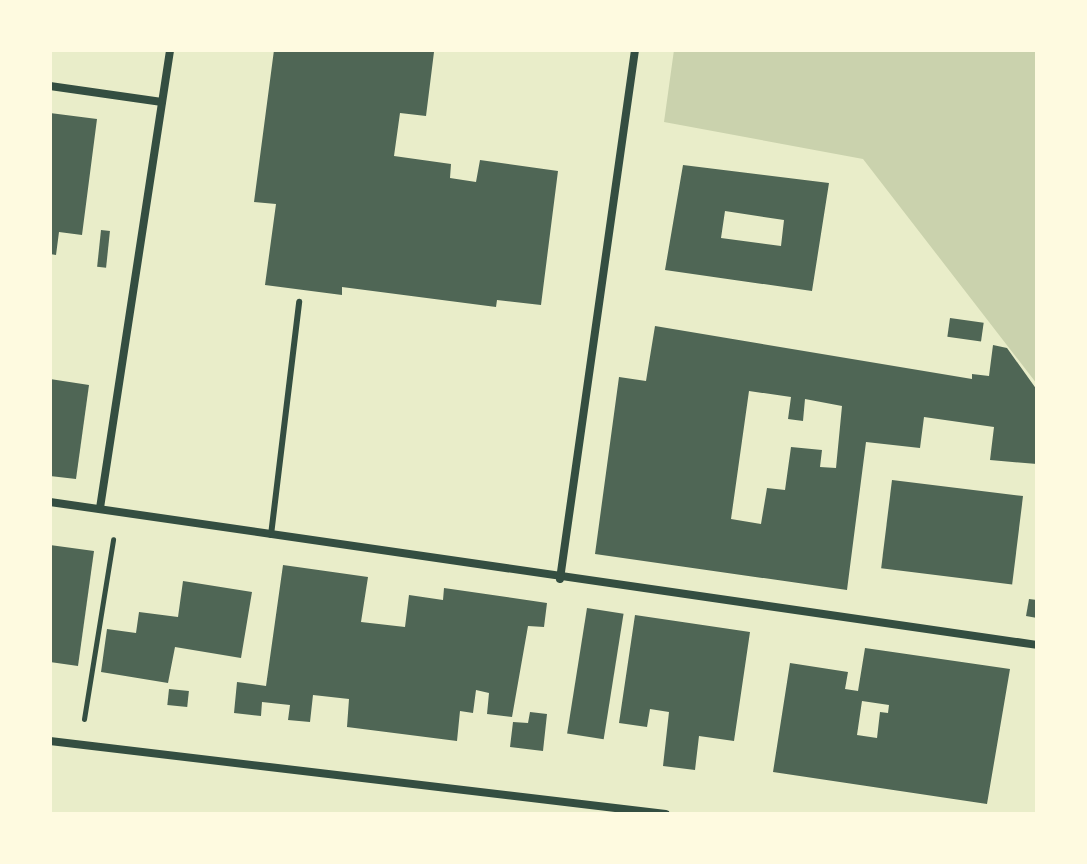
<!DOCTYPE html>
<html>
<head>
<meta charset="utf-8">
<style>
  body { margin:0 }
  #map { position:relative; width:1087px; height:864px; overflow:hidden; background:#e9edc9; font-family:Signika,sans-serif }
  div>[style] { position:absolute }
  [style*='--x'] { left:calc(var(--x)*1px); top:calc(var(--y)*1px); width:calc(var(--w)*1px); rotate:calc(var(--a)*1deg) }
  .green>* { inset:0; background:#cad2ad }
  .building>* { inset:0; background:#4f6655; transform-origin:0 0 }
  .path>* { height:5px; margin:-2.5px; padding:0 2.5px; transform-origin:2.5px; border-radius:2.5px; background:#344e41 }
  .service>* { height:6px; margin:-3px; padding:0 3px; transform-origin:3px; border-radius:3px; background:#344e41 }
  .minor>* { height:8px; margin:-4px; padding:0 4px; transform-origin:4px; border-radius:4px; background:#344e41 }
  span { translate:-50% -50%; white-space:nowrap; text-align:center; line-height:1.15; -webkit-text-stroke:8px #fefae0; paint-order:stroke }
  .frame { position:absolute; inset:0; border:52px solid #fefae0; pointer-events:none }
</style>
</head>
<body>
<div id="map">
  <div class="green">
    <i style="clip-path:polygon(674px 50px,1037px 50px,1037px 384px,863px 159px,664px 122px)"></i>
  </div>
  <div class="building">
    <i style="clip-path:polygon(274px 50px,434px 52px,426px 116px,400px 113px,394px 156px,451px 164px,450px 178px,476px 182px,480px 160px,558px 171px,541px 305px,497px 300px,496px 307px,342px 287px,342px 295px,265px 285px,276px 204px,254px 202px)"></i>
    <i style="clip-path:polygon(50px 113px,97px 119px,82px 235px,59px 232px,56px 255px,50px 254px)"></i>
    <i style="clip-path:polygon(evenodd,683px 165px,829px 183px,812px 291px,665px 270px,683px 165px,725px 211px,784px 220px,781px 246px,721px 238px,725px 211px)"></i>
    <i style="left:101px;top:230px;width:9px;height:37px;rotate:6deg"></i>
    <i style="left:950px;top:318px;width:34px;height:19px;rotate:8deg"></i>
    <i style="clip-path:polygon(evenodd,655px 326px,972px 379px,972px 374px,989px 376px,993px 345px,1007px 348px,1037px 390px,1037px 464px,990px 460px,994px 427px,924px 417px,920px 448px,866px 442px,847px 590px,595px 554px,619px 377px,646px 381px,655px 326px,749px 391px,791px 397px,788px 419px,803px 421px,805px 399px,842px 406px,836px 468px,820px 467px,822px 450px,791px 447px,785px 490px,767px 488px,761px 524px,731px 519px,749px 391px)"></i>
    <i style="clip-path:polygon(50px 379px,89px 385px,76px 479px,50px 476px)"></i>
    <i style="left:892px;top:480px;width:132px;height:89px;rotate:7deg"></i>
    <i style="clip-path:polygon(50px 545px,94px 551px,78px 666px,50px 662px)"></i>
    <i style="clip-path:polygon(283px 565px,368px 577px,361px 622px,405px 627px,409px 595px,443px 600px,444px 588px,547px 603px,544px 627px,528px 626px,512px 717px,487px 714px,489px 693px,476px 690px,473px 713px,460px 711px,457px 741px,347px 727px,349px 699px,313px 695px,310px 722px,288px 720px,290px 705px,262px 702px,261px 716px,234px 713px,237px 682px,266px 686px)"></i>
    <i style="clip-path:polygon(183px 581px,252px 592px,241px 658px,175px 647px,168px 683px,101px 672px,107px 629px,136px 633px,139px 612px,178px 617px)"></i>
    <i style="clip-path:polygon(1029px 599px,1037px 600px,1037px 618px,1026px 616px)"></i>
    <i style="left:587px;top:608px;width:37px;height:127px;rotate:9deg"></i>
    <i style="clip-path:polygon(635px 615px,750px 632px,734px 741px,699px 736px,695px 770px,663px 766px,669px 712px,650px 709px,647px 727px,619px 723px)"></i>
    <i style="clip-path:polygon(evenodd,865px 648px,1010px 669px,987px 804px,773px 772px,790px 663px,848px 672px,845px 689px,858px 691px,865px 648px,862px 701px,889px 705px,888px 713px,880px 712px,877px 738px,857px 735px,862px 701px)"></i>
    <i style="left:169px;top:689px;width:20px;height:16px;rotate:6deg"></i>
    <i style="clip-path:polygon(530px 712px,547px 714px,543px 751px,510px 747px,513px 722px,528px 723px)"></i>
  </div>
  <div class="path">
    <i style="--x:84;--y:719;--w:182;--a:-80.8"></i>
  </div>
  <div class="service">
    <i style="--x:271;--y:535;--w:235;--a:-83.1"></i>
  </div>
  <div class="minor">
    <i style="--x:50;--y:86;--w:113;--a:8.1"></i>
    <i style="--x:50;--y:502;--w:997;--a:8.24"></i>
    <i style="--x:100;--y:508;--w:463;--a:-81.3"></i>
    <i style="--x:560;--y:579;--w:534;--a:-81.93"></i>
    <i style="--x:50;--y:741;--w:620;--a:6.76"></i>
  </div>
  <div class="frame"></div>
</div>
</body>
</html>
